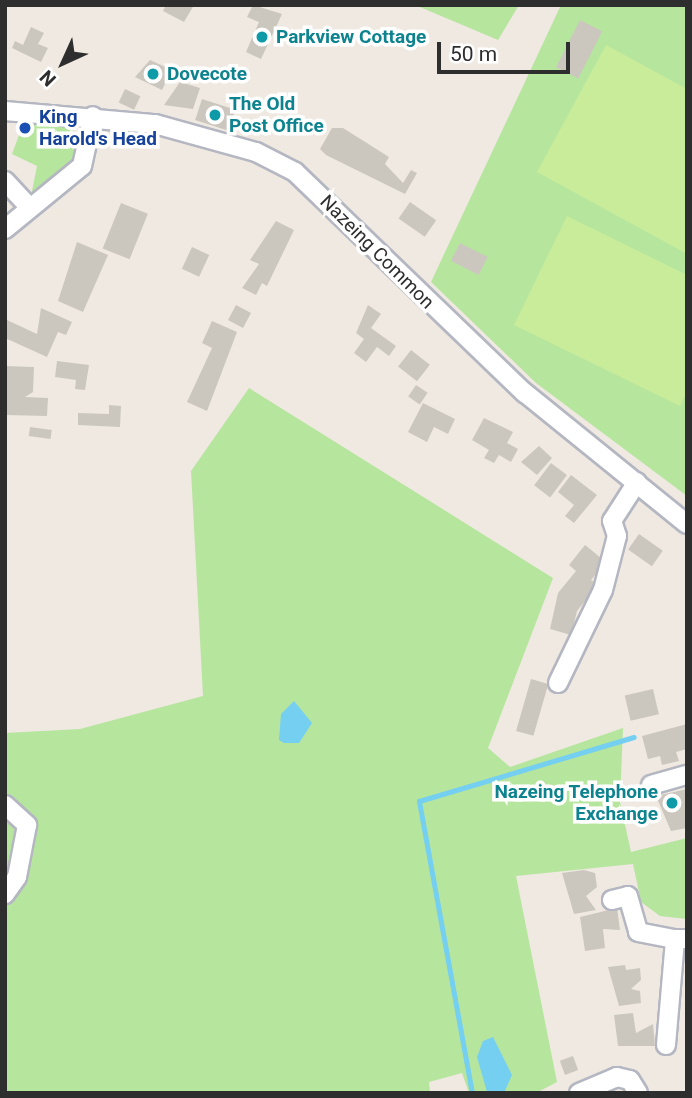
<!DOCTYPE html>
<html>
<head>
<meta charset="utf-8">
<style>
  body { margin:0 }
  #map { position:relative; width:692px; height:1098px; overflow:hidden; background:#efe9e1; font-family:Roboto,sans-serif }
  div>[style] { position:absolute }
  [style*='--x'] { left:calc(var(--x)*1px); top:calc(var(--y)*1px); width:calc(var(--w)*1px); rotate:calc(var(--a)*1deg) }
  .green>* { inset:0; background:#b6e59e }
  .pitch>* { inset:0; background:#c9ec9a }
  .water>* { inset:0; background:#75cff0 }
  .stream>* { height:5px; margin:-2.5px; padding:0 2.5px; transform-origin:2.5px; border-radius:2.5px; background:#75cff0 }
  .building>* { inset:0; background:#cbc7bf; transform-origin:0 0 }
  .roads { filter:drop-shadow(2px 0 #b4b7c1) drop-shadow(-2px 0 #b4b7c1) drop-shadow(0 2px #b4b7c1) drop-shadow(0 -2px #b4b7c1) }
  .minor>* { height:18px; margin:-9px; padding:0 9px; transform-origin:9px; border-radius:9px; background:#fff }
  .dots>* { width:19px; height:19px; translate:-50% -50%; box-sizing:border-box; border:4px solid #fff; border-radius:50% }
  span { translate:-50% -50%; white-space:nowrap; text-align:center; line-height:1.15; -webkit-text-stroke:7px #fff; paint-order:stroke }
  .culture-label { font-size:19px; color:#0d838f; font-weight:700 }
  .left { translate:0 -50%; text-align:left }
  .right { translate:-100% -50%; text-align:right }
  .transit-label { font-size:19px; color:#164399; font-weight:700 }
  .street-label { font-size:19px; color:#2e2e2e }
  .frame { position:absolute; inset:0; border:7px solid #2e2e2e; pointer-events:none }
  .north { position:absolute; left:28px; top:28px; width:70px; height:70px; -webkit-text-stroke:5px #fff; paint-order:stroke; rotate:225deg; font-size:19px; font-weight:700; line-height:28px; text-align:center; color:#2e2e2e }
  .north::after { content:''; display:block; margin:auto; width:24px; height:32px; background:#2e2e2e; clip-path:polygon(50% 0,100% 100%,50% 72%,0 100%) }
  .scale { position:absolute; left:437px; top:42px; width:133px; height:32px; box-sizing:border-box; border:4px solid #2e2e2e; border-top:0; padding-left:9px; font-size:21px; line-height:24px; white-space:nowrap; color:#2e2e2e; -webkit-text-stroke:5px #fff; paint-order:stroke }
</style>
</head>
<body>
<div id="map">
  <div class="green">
    <i style="clip-path:polygon(415px 5px,519px 5px,498px 40px)"></i>
    <i style="clip-path:polygon(561px 5px,687px 5px,687px 496px,536px 383px,431px 282px)"></i>
    <i style="clip-path:polygon(25px 119px,69px 121px,83px 149px,77px 166px,30px 201px,37px 166px,12px 154px)"></i>
    <i style="clip-path:polygon(249px 388px,553px 578px,488px 748px,510px 767px,623px 728px,620px 802px,631px 852px,687px 838px,687px 919px,660px 916px,641px 902px,633px 864px,516px 876px,557px 1082px,536px 1093px,469px 1093px,462px 1073px,429px 1082px,430px 1093px,5px 1093px,5px 733px,80px 729px,203px 696px,191px 471px)"></i>
  </div>
  <div class="pitch">
    <i style="clip-path:polygon(606px 45px,687px 89px,687px 254px,537px 172px)"></i>
    <i style="clip-path:polygon(567px 216px,687px 275px,687px 391px,680px 406px,514px 325px)"></i>
  </div>
  <div class="water">
    <i style="clip-path:polygon(294px 701px,312px 723px,299px 743px,284px 743px,279px 740px,281px 714px)"></i>
    <i style="clip-path:polygon(493px 1037px,512px 1075px,504px 1093px,487px 1092px,477px 1057px,483px 1041px)"></i>
  </div>
  <div class="stream">
    <i style="--x:472;--y:1093;--w:297;--a:-100.3"></i>
    <i style="--x:419;--y:801;--w:224;--a:-16.6"></i>
  </div>
  <div class="building">
    <i style="clip-path:polygon(166px 5px,194px 5px,184px 22px,163px 11px)"></i>
    <i style="clip-path:polygon(253px 5px,282px 14px,261px 59px,246px 52px,259px 22px,247px 17px)"></i>
    <i style="left:580px;top:20px;width:25px;height:53px;rotate:27deg"></i>
    <i style="clip-path:polygon(31px 27px,44px 33px,38px 44px,48px 48px,41px 62px,12px 48px,15px 41px,23px 45px)"></i>
    <i style="clip-path:polygon(150px 60px,172px 70px,162px 90px,135px 77px)"></i>
    <i style="clip-path:polygon(180px 82px,200px 88px,193px 109px,164px 105px)"></i>
    <i style="left:125px;top:89px;width:17px;height:15px;rotate:25deg"></i>
    <i style="left:202px;top:99px;width:35px;height:22px;rotate:18deg"></i>
    <i style="clip-path:polygon(332px 128px,343px 128px,389px 157px,385px 164px,403px 183px,411px 170px,417px 173px,405px 194px,326px 155px,320px 149px)"></i>
    <i style="left:410px;top:202px;width:32px;height:20px;rotate:35deg"></i>
    <i style="left:121px;top:203px;width:29px;height:49px;rotate:22deg"></i>
    <i style="clip-path:polygon(276px 221px,294px 230px,267px 286px,262px 283px,256px 295px,242px 288px,259px 264px,250px 260px)"></i>
    <i style="clip-path:polygon(77px 242px,108px 255px,83px 312px,58px 301px)"></i>
    <i style="left:460px;top:243px;width:31px;height:20px;rotate:27deg"></i>
    <i style="left:192px;top:247px;width:19px;height:24px;rotate:25deg"></i>
    <i style="left:236px;top:305px;width:17px;height:17px;rotate:28deg"></i>
    <i style="clip-path:polygon(368px 305px,381px 314px,371px 328px,396px 346px,389px 356px,377px 347px,366px 362px,354px 353px,364px 339px,356px 333px)"></i>
    <i style="clip-path:polygon(41px 308px,72px 322px,66px 335px,58px 332px,47px 357px,5px 338px,7px 320px,37px 334px)"></i>
    <i style="clip-path:polygon(212px 321px,237px 332px,207px 411px,187px 402px,212px 348px,202px 343px)"></i>
    <i style="left:411px;top:350px;width:24px;height:21px;rotate:38deg"></i>
    <i style="clip-path:polygon(57px 361px,89px 365px,85px 390px,75px 389px,76px 380px,55px 377px)"></i>
    <i style="clip-path:polygon(5px 366px,34px 367px,33px 392px,25px 397px,48px 398px,47px 416px,5px 415px)"></i>
    <i style="left:416px;top:385px;width:14px;height:14px;rotate:34deg"></i>
    <i style="clip-path:polygon(423px 403px,455px 419px,448px 434px,434px 427px,427px 442px,408px 432px)"></i>
    <i style="clip-path:polygon(109px 405px,121px 406px,120px 427px,78px 425px,78px 413px,109px 414px)"></i>
    <i style="clip-path:polygon(484px 418px,513px 432px,507px 443px,518px 449px,511px 462px,499px 455px,494px 463px,484px 458px,489px 450px,472px 440px)"></i>
    <i style="left:30px;top:427px;width:22px;height:9px;rotate:8deg"></i>
    <i style="clip-path:polygon(539px 446px,552px 458px,537px 475px,521px 462px)"></i>
    <i style="left:551px;top:463px;width:20px;height:28px;rotate:37deg"></i>
    <i style="clip-path:polygon(571px 475px,597px 495px,574px 523px,565px 516px,574px 505px,558px 492px)"></i>
    <i style="left:639px;top:534px;width:29px;height:19px;rotate:35deg"></i>
    <i style="clip-path:polygon(585px 545px,606px 562px,591px 580px,598px 585px,577px 611px,571px 635px,550px 629px,558px 593px,576px 571px,569px 565px)"></i>
    <i style="left:531px;top:679px;width:18px;height:54px;rotate:16deg"></i>
    <i style="left:653px;top:689px;width:26px;height:29px;rotate:77deg"></i>
    <i style="clip-path:polygon(687px 724px,687px 749px,676px 752px,679px 761px,662px 765px,660px 756px,648px 759px,642px 736px)"></i>
    <i style="clip-path:polygon(687px 789px,687px 828px,671px 831px,656px 796px)"></i>
    <i style="clip-path:polygon(584px 870px,595px 873px,597px 887px,586px 896px,596px 910px,574px 914px,562px 873px)"></i>
    <i style="clip-path:polygon(617px 908px,620px 930px,603px 929px,605px 948px,585px 951px,580px 917px)"></i>
    <i style="clip-path:polygon(625px 965px,626px 970px,640px 968px,641px 980px,631px 989px,640px 991px,641px 1003px,619px 1006px,608px 967px)"></i>
    <i style="clip-path:polygon(633px 1013px,636px 1033px,653px 1024px,655px 1046px,618px 1046px,614px 1015px)"></i>
    <i style="left:573px;top:1056px;width:15px;height:14px;rotate:70deg"></i>
  </div>
  <div class="roads">
    <div class="minor">
      <i style="--x:5;--y:111;--w:151;--a:5"></i>
      <i style="--x:155;--y:124;--w:105;--a:15.5"></i>
      <i style="--x:256;--y:152;--w:44;--a:27.1"></i>
      <i style="--x:295;--y:172;--w:319;--a:43.9"></i>
      <i style="--x:525;--y:393;--w:208;--a:39"></i>
      <i style="--x:5;--y:181;--w:35;--a:47"></i>
      <i style="--x:5;--y:229;--w:99;--a:-39.3"></i>
      <i style="--x:82;--y:166;--w:51;--a:-77.6"></i>
      <i style="--x:558;--y:683;--w:103;--a:-64.2"></i>
      <i style="--x:603;--y:590;--w:56;--a:-75.5"></i>
      <i style="--x:617;--y:536;--w:16;--a:-108"></i>
      <i style="--x:612;--y:521;--w:46;--a:-57.3"></i>
      <i style="--x:651;--y:785;--w:37;--a:-16"></i>
      <i style="--x:5;--y:805;--w:30;--a:42"></i>
      <i style="--x:27;--y:825;--w:53;--a:100.9"></i>
      <i style="--x:17;--y:877;--w:21;--a:125"></i>
      <i style="--x:612;--y:900;--w:16;--a:-14"></i>
      <i style="--x:628;--y:896;--w:37;--a:74"></i>
      <i style="--x:638;--y:932;--w:38;--a:11"></i>
      <i style="--x:666;--y:1045;--w:106;--a:-85.1"></i>
      <i style="--x:675;--y:939;--w:12;--a:0"></i>
      <i style="--x:579;--y:1093;--w:41;--a:-22.8"></i>
      <i style="--x:617;--y:1077;--w:13;--a:13"></i>
      <i style="--x:630;--y:1080;--w:15;--a:58"></i>
    </div>
  </div>
  <div class="dots">
    <i style="left:262px;top:37px;background:#0f9aa8"></i>
    <i style="left:153px;top:74px;background:#0f9aa8"></i>
    <i style="left:215px;top:115px;background:#0f9aa8"></i>
    <i style="left:25px;top:128px;background:#1a4fb4"></i>
    <i style="left:672px;top:803px;background:#0f9aa8"></i>
  </div>
  <div class="culture-label">
    <span class="left" style="left:276px;top:37px">Parkview Cottage</span>
    <span class="left" style="left:167px;top:74px">Dovecote</span>
    <span class="left" style="left:229px;top:115px">The Old<br>Post Office</span>
    <span class="right" style="left:658px;top:803px">Nazeing Telephone<br>Exchange</span>
  </div>
  <div class="transit-label">
    <span class="left" style="left:39px;top:128px">King<br>Harold's Head</span>
  </div>
  <div class="street-label">
    <span style="left:377px;top:252px;rotate:45deg">Nazeing Common</span>
  </div>
  <div class="frame"></div>
  <div class="north">N</div>
  <div class="scale">50 m</div>
</div>
</body>
</html>
